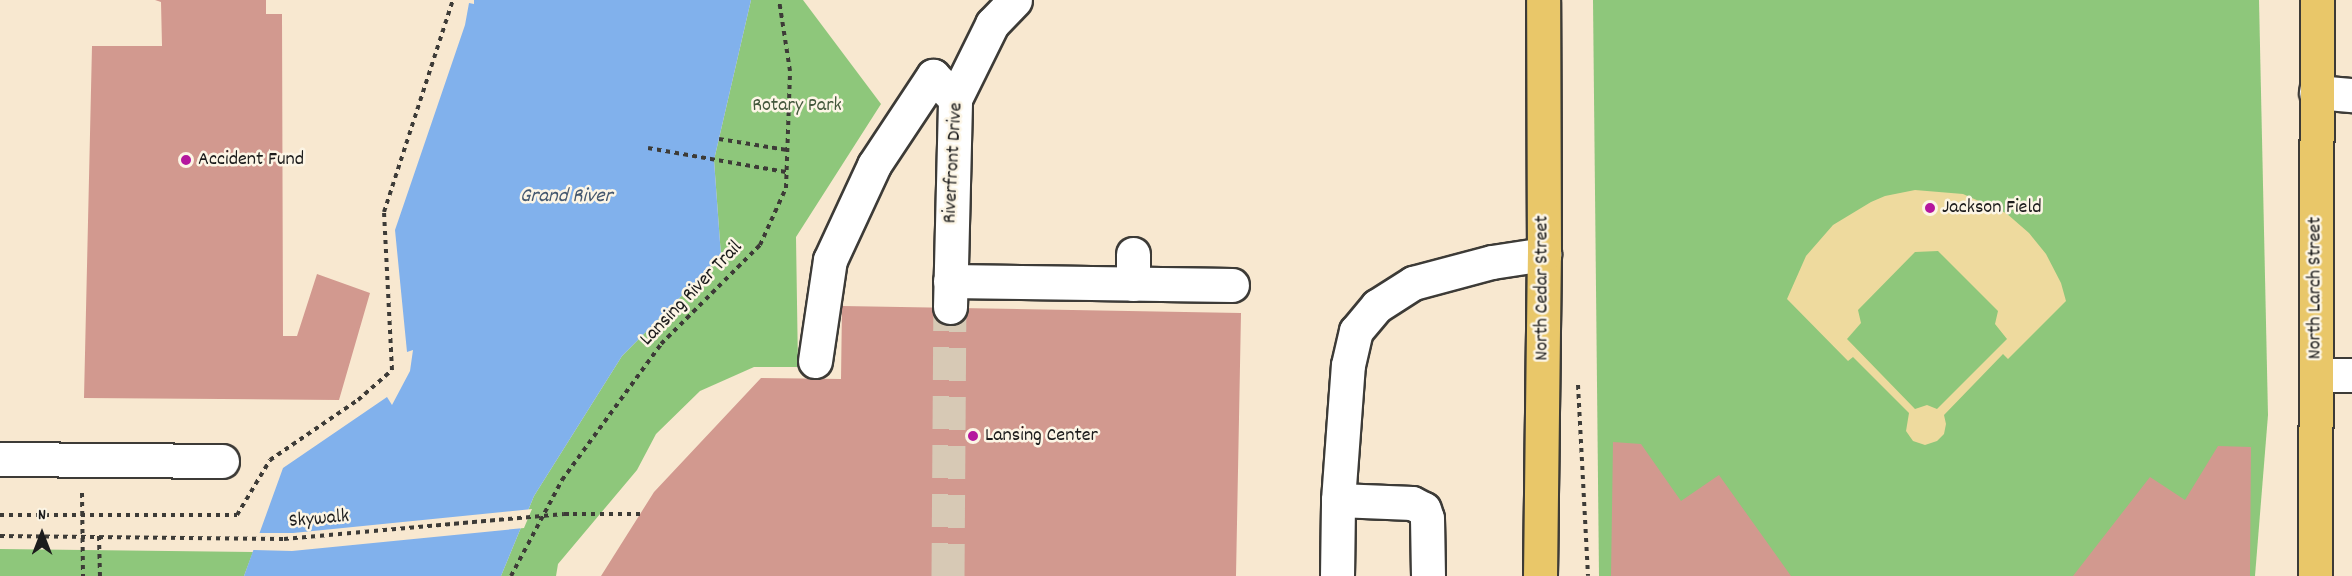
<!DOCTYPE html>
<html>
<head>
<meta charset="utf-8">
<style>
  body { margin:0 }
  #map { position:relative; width:2352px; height:576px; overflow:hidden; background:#f8e8d0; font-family:Dekko,sans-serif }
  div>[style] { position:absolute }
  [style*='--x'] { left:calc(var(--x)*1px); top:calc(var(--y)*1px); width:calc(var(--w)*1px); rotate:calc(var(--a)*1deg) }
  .green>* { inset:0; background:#8ec77b }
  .sand>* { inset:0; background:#eeda9e }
  .water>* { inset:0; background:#81b1ec }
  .pier>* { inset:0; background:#f8e8d0 }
  .building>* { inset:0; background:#d2998f }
  .minor-tunnel>* { height:33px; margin-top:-16.5px; transform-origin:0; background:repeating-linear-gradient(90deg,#d7c9b5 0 33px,transparent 0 49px) }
  .path>* { height:4px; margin-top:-2px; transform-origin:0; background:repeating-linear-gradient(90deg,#3d3b37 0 4.5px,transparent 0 9px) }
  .roads { filter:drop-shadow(2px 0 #3d3b37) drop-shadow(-2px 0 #3d3b37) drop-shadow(0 2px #3d3b37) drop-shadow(0 -2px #3d3b37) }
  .minor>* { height:33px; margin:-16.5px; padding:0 16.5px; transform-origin:16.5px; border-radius:16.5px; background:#fff }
  .major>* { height:33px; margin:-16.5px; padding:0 16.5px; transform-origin:16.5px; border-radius:16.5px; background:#e9c769 }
  .path-bridge>* { height:4px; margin-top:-2px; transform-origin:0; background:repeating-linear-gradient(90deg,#3d3b37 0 4.5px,transparent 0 9px) }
  .dots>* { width:16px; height:16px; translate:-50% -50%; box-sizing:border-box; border:3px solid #fcf5e5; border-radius:50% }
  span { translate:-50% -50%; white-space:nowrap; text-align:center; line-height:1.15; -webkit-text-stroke:5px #fcf5e5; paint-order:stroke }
  .park-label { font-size:20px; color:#44583d }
  .poi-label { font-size:20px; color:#1c1c1c }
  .left { translate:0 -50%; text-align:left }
  .street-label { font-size:20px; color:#1c1c1c }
  .water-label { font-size:21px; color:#44586f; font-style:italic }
  .north { position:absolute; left:12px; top:504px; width:60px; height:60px; -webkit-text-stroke:4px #fcf5e5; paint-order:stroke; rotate:0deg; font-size:16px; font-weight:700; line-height:24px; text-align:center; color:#1c1c1c }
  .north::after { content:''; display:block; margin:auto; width:21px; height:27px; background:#1c1c1c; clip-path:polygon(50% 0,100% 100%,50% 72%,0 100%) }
</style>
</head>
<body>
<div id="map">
  <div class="green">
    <i style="clip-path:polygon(751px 0,803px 0,881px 104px,796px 237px,798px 367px,754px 367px,700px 391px,656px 434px,637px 470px,558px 564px,556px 576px,501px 576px,534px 496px,622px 356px,721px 256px,714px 160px)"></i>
    <i style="clip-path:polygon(1593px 0,2259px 0,2268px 415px,2255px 576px,1599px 576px)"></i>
    <i style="clip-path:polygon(0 549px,253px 552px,244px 576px,0 576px)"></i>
  </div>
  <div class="sand">
    <i style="clip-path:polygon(evenodd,1915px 190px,1963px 194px,2006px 213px,2029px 233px,2046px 254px,2061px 283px,2066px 301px,2008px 359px,2003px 354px,1944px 415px,1946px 424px,1944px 434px,1937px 441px,1925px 445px,1913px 441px,1906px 431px,1909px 413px,1853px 357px,1848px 361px,1787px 299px,1806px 256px,1833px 225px,1871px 202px,1885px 196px,1915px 190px,1938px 251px,1998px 311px,1995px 324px,2007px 339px,1937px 409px,1927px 405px,1915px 409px,1847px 339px,1861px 323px,1858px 310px,1915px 252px,1938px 251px)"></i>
  </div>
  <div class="water">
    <i style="clip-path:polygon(474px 0,751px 0,714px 160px,721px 256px,622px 356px,534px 496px,501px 576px,244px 576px,283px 468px,387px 397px,392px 405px,410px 371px,413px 350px,407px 352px,395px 230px,465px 25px,469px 3px,474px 4px)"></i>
  </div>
  <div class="pier">
    <i style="clip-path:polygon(532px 509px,524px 528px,292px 551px,251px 550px,257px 533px,293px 533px)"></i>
  </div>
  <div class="building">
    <i style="clip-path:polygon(155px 0,266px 0,266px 14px,282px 14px,283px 336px,297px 336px,317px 274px,370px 293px,339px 400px,84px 398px,92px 46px,162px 46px,161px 2px)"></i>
    <i style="clip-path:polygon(842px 306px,1241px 313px,1236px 576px,601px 576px,654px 492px,761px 378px,841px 379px)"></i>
    <i style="clip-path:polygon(1613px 442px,1641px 444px,1681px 501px,1719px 475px,1791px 576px,1611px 576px)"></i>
    <i style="clip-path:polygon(2218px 446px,2251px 447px,2250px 576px,2073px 576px,2150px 477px,2185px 500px)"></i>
  </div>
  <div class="minor-tunnel">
    <i style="--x:948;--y:576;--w:269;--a:-89.6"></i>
  </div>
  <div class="path">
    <i style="--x:719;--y:139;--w:69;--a:9.2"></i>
    <i style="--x:648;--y:148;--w:140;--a:9.9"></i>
    <i style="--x:1578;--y:385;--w:191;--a:87"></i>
    <i style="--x:82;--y:493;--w:83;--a:89.3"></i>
    <i style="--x:0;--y:515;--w:237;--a:0"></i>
    <i style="--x:237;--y:515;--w:64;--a:-59"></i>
    <i style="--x:270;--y:460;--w:107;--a:-34.3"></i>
    <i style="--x:358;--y:400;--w:45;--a:-41.4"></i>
    <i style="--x:392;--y:370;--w:158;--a:-92.9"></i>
    <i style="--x:384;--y:212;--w:223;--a:-72"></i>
    <i style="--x:99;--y:536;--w:40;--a:88.6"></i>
    <i style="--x:511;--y:576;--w:109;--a:-62"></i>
    <i style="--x:562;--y:480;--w:168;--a:-53.9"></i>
    <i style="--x:661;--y:344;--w:140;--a:-45"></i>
    <i style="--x:760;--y:245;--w:63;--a:-65.5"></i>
    <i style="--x:786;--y:188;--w:117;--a:-88"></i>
    <i style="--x:790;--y:71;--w:72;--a:-98.8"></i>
  </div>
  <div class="roads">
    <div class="minor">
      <i style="--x:2316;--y:92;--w:36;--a:5"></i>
      <i style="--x:1133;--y:254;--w:30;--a:90"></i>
      <i style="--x:950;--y:281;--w:282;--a:0.8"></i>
      <i style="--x:950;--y:307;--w:208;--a:-88.6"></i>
      <i style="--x:955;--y:99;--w:84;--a:-63.7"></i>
      <i style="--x:992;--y:24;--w:33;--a:-46"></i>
      <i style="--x:815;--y:361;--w:102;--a:-81.6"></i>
      <i style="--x:830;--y:260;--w:105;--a:-65.1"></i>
      <i style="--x:874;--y:165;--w:107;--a:-56.5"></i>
      <i style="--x:933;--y:76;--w:32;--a:46"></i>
      <i style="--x:2316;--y:375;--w:36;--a:0"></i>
      <i style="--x:0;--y:459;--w:222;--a:0.5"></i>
      <i style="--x:1338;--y:500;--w:74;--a:2.3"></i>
      <i style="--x:1412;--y:503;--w:13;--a:27"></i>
      <i style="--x:1424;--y:509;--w:9;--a:72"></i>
      <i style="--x:1427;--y:518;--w:58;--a:89"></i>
      <i style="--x:1337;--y:576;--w:76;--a:-89.2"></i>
      <i style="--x:1338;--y:500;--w:135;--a:-85.8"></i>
      <i style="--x:1348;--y:365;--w:35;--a:-77"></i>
      <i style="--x:1356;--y:331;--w:33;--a:-50"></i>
      <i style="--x:1377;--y:306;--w:43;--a:-32.6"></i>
      <i style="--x:1413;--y:283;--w:82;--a:-14.9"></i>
      <i style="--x:1492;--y:262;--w:53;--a:-8.7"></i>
    </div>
    <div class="major">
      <i style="--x:1540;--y:576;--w:322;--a:-89.3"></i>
      <i style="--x:1544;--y:254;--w:254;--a:-90.2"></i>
      <i style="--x:2315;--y:576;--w:576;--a:-89.8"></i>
    </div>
  </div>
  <div class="path-bridge">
    <i style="--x:0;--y:536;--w:284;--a:0.6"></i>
    <i style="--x:284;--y:539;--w:281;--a:-5.1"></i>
    <i style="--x:564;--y:514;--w:76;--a:0"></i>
  </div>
  <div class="dots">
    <i style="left:186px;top:160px;background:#b5179e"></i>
    <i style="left:1930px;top:208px;background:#b5179e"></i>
    <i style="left:973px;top:436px;background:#b5179e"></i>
  </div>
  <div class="park-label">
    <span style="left:797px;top:106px">Rotary Park</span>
  </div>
  <div class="poi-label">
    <span class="left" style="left:198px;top:160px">Accident Fund</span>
    <span class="left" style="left:1942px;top:208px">Jackson Field</span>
    <span class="left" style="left:985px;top:436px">Lansing Center</span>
  </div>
  <div class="street-label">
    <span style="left:954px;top:163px;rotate:-87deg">Riverfront Drive</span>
    <span style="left:1543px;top:288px;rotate:-90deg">North Cedar Street</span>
    <span style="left:2316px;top:288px;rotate:-90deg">North Larch Street</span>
    <span style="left:692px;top:294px;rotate:-46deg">Lansing River Trail</span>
    <span style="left:319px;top:520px;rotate:-5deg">Skywalk</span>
  </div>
  <div class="water-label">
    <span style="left:566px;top:197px">Grand River</span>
  </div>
  <div class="north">N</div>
</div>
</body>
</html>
